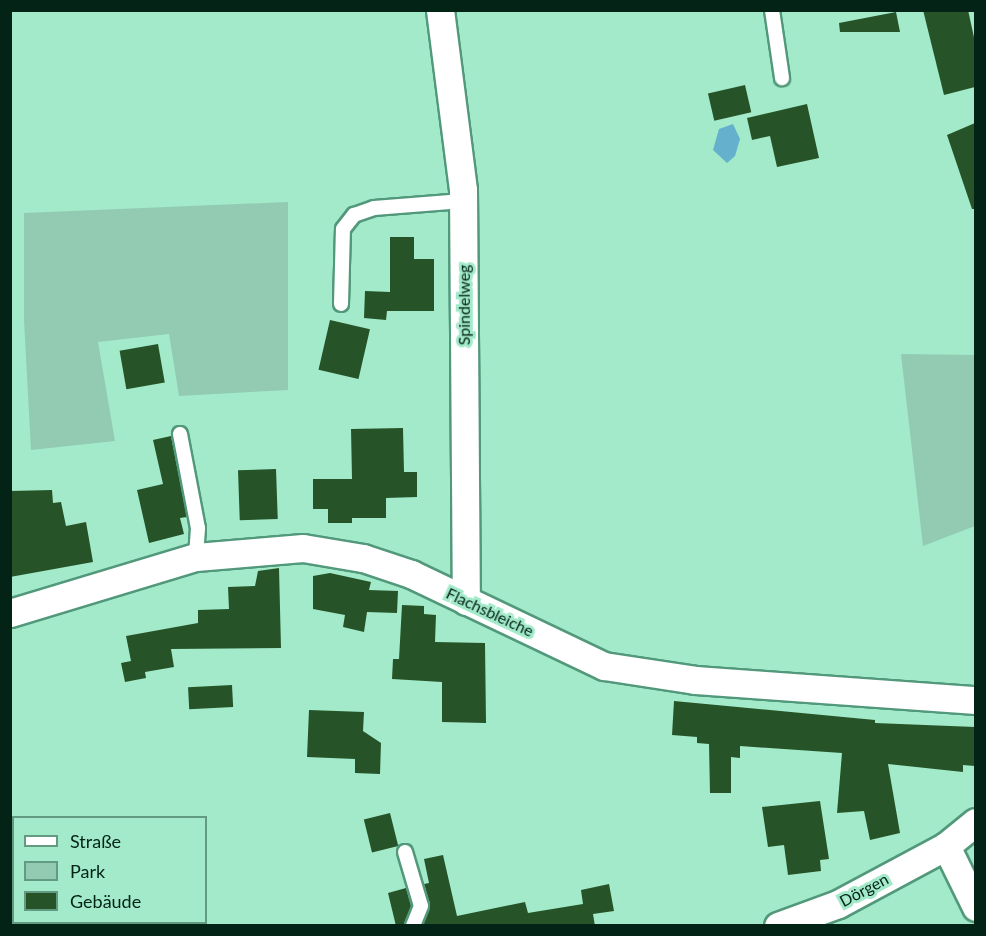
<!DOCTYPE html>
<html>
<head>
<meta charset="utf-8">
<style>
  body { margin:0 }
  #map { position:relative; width:986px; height:936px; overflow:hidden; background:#a2eac9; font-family:Lato,sans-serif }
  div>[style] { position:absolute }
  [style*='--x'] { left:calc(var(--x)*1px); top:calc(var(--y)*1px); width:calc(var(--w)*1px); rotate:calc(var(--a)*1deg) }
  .green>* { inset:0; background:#92cbb1 }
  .water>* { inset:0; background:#64b0cd }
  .building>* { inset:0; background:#265428; transform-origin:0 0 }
  .roads { filter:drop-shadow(2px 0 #52987b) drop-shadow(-2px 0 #52987b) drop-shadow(0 2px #52987b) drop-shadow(0 -2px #52987b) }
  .service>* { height:14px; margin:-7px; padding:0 7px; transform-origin:7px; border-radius:7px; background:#fff }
  .minor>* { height:27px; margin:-13.5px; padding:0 13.5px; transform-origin:13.5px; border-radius:13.5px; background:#fff }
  span { translate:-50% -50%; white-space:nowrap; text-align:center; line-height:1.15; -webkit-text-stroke:6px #a2eac9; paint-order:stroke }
  .street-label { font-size:16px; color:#042317 }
  .frame { position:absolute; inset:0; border:12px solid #042317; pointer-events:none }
  .legend { position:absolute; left:12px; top:816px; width:195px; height:108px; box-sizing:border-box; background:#a2eac9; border:2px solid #639a82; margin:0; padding:8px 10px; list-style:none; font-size:18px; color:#042317 }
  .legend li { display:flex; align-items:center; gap:12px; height:30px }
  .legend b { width:30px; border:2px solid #639a82 }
</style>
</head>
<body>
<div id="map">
  <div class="green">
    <i style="clip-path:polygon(288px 202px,288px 390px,179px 396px,169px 334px,98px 342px,115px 441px,31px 450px,24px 320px,24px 213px)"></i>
    <i style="clip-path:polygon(901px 354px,975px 355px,975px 526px,923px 546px)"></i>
  </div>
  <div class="water">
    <i style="clip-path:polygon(733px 124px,740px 139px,735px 156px,727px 163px,713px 150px,719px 129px)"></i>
  </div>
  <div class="building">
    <i style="clip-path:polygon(923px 10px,968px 10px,975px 42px,975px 87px,944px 95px)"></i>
    <i style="clip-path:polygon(896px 12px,900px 32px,840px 32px,839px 23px)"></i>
    <i style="left:745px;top:85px;width:28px;height:38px;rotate:77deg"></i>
    <i style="clip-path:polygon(807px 104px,819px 158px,777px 167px,770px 136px,752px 140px,747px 118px)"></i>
    <i style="clip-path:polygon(975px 123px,975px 209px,972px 209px,947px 135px)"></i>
    <i style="clip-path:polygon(390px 237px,414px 237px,414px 259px,434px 259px,434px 311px,387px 311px,386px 320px,364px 318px,365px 291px,390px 292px)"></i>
    <i style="left:330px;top:320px;width:41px;height:51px;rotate:13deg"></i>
    <i style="left:158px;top:344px;width:39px;height:39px;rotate:80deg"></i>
    <i style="clip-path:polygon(403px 428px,404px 472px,417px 472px,417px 497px,386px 498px,386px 518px,352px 518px,352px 523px,328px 523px,328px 509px,313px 509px,313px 479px,352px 479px,351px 429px)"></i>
    <i style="clip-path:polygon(171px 436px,187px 517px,180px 518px,184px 534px,149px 543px,137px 490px,163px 484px,153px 440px)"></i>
    <i style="left:276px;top:469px;width:50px;height:38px;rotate:88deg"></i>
    <i style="clip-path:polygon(52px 490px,53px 503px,61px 502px,66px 526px,86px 522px,93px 562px,10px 577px,10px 491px)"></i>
    <i style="clip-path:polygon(279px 568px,281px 648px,171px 649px,174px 667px,145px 672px,146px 678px,125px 682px,121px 663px,131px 661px,126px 636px,198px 623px,198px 610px,229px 609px,228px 587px,255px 586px,258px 571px)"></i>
    <i style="clip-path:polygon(330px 573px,371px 582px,369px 590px,398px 591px,397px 613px,367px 612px,364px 632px,343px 627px,345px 615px,313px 609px,313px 576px)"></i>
    <i style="clip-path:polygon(402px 605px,424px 606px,424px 614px,436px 615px,435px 642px,485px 643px,486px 723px,442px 722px,442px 682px,392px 679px,393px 659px,399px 659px)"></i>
    <i style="left:232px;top:685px;width:22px;height:44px;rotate:87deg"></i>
    <i style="clip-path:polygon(674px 701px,875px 720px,875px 723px,975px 727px,975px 766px,963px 765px,963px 772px,888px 764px,900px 833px,870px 840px,864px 811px,837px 813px,842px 753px,740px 746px,740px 758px,731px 757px,731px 793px,710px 793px,709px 744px,697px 743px,697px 737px,672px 735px)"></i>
    <i style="clip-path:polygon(309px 710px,364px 712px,363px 731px,381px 743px,380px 774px,355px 773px,355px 759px,307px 757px)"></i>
    <i style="clip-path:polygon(820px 801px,829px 859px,820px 860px,821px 871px,788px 875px,784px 845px,768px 847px,762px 807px)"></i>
    <i style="left:390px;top:813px;width:34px;height:27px;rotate:76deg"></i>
    <i style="clip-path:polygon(443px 855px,457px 916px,525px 902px,528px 913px,583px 904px,581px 890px,609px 884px,614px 911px,593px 914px,595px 926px,423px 926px,430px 904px,424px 884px,429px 883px,424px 859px)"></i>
    <i style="clip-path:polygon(406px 888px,411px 906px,404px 926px,396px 926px,388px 893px)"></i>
  </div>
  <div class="roads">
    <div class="service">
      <i style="--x:772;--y:10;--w:69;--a:81.6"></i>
      <i style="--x:341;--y:304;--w:75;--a:-88.5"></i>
      <i style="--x:343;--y:229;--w:18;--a:-52"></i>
      <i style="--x:354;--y:215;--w:21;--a:-19"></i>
      <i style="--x:374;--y:208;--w:89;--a:-4.5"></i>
      <i style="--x:180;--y:434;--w:96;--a:79.2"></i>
      <i style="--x:198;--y:528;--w:29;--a:94"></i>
      <i style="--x:405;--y:852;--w:56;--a:73.5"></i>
      <i style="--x:421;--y:906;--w:22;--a:112"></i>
    </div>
    <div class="minor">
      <i style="--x:440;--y:10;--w:181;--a:82.7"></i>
      <i style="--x:463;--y:190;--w:411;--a:89.6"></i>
      <i style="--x:10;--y:613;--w:194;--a:-16.8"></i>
      <i style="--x:196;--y:557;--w:107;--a:-4.8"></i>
      <i style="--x:303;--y:548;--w:61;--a:9.5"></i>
      <i style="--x:363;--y:558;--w:51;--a:18.4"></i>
      <i style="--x:411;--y:574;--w:214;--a:25.5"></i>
      <i style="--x:604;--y:666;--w:92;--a:8.7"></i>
      <i style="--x:695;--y:680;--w:282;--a:4.1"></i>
      <i style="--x:946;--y:846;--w:68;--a:63.8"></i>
      <i style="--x:778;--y:926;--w:64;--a:-20.1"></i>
      <i style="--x:838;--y:904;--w:123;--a:-28.2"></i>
      <i style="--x:946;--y:846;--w:38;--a:-39"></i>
    </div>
  </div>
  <div class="street-label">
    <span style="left:464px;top:305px;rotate:-90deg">Spindelweg</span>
    <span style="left:490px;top:612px;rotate:25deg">Flachsbleiche</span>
    <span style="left:864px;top:890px;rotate:-28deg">Dörgen</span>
  </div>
  <div class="frame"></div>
  <ul class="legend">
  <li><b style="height:8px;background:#fff"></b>Straße</li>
  <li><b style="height:16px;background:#92cbb1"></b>Park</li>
  <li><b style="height:16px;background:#265428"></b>Gebäude</li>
  </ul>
</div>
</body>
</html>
